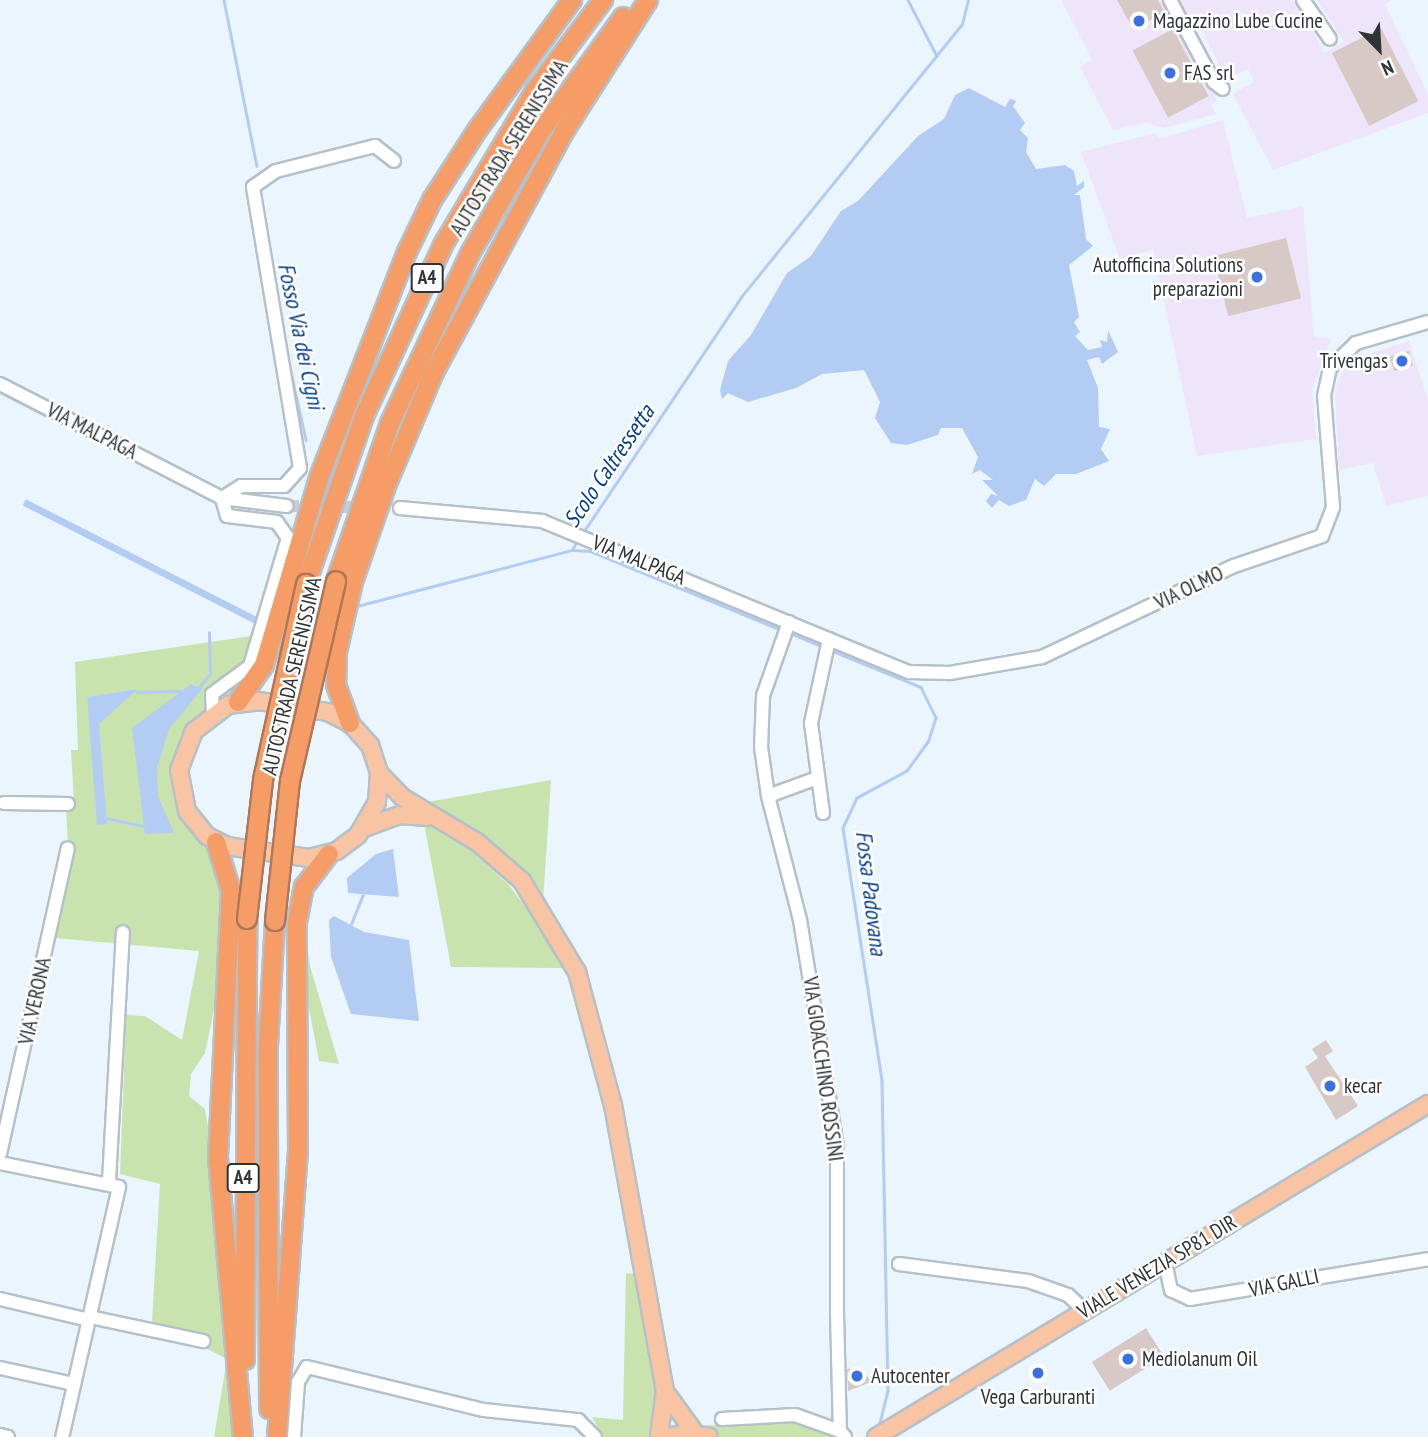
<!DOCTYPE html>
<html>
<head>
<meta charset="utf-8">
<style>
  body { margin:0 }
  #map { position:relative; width:1428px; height:1437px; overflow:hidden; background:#eaf5fe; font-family:"PT Sans Narrow",sans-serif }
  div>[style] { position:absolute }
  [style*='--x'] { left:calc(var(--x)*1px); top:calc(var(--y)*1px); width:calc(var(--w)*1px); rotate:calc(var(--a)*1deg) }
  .industrial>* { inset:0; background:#eee5fa }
  .green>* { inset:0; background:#c9e3af }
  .water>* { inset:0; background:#b2ccf4; transform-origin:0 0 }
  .stream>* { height:2.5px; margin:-1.25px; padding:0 1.25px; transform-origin:1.25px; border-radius:1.25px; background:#b2ccf4 }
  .building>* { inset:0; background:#d7c9c5; transform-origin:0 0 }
  .minor-tunnel>* { height:12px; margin-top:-6px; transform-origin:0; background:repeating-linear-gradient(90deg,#c4ced6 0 12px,transparent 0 18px) }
  .roads { filter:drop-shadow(2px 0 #b6c0c8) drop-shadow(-2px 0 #b6c0c8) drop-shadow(0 2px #b6c0c8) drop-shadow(0 -2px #b6c0c8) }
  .minor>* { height:12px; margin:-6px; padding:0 6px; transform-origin:6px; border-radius:6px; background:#fff }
  .major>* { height:16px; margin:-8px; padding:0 8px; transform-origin:8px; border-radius:8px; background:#f9c4a4 }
  .highway>* { height:18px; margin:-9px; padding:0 9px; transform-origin:9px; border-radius:9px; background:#f59c67 }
  .bridges { filter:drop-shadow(2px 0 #af7756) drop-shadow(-2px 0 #af7756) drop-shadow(0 2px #af7756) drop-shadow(0 -2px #af7756) }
  .highway-bridge>* { height:18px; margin:-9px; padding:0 9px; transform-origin:9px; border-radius:9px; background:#f59c67 }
  .dots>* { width:19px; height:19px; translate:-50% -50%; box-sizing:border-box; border:4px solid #fff; border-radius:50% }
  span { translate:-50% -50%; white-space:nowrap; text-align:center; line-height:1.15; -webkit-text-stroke:5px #fff; paint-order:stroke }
  .shield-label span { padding:2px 5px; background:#fff; border:2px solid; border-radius:5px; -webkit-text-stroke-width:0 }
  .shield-label { font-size:19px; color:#2e3336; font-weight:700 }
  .poi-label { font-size:21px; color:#2e3336 }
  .left { translate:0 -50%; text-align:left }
  .right { translate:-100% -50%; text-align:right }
  .street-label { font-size:21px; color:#2e3336 }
  .water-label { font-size:23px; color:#063e88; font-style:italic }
  .north { position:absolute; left:1344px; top:14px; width:70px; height:70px; -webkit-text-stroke:5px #fff; paint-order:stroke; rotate:156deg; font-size:19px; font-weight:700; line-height:28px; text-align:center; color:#2e3336 }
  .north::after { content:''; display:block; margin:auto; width:24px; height:32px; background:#2e3336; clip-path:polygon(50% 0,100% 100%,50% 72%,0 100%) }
</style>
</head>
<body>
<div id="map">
  <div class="industrial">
    <i style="clip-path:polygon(1061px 0,1165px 0,1217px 101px,1211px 105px,1216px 114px,1164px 128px,1146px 123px,1113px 130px,1080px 67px,1092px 59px)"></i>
    <i style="clip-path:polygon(1178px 0,1296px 0,1324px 53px,1344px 42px,1317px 0,1392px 0,1385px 4px,1428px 94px,1428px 113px,1273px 170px,1233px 94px,1254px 82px,1248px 69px,1226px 79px,1199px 23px,1192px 26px)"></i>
    <i style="clip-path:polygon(1223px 120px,1247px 218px,1303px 206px,1314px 336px,1331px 339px,1312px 390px,1316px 439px,1197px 456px,1153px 250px,1120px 259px,1081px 152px,1156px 133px,1159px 139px)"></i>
    <i style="clip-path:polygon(1409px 341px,1428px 401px,1428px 496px,1386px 506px,1373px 463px,1339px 470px,1335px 390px,1347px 361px)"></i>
  </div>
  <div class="green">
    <i style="clip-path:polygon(272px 633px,249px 685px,207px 715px,176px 774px,227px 872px,219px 986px,205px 1053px,191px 1074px,189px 1096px,205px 1109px,213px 1158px,235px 1437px,214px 1437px,227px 1359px,194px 1342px,151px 1339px,160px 1184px,120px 1174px,126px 1015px,145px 1016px,182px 1040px,199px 951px,55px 938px,69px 863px,66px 809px,74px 803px,71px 750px,78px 750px,75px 662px)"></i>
    <i style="clip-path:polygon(551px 780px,543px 902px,422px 803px)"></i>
    <i style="clip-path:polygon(424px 823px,470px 850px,508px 884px,545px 932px,563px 968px,451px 967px)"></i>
    <i style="clip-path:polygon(306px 934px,310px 966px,339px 1064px,319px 1061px,304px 982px)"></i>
    <i style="clip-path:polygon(626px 1273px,639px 1274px,661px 1389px,654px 1437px,603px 1437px,592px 1417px,623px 1420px)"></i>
    <i style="clip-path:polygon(788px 1420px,833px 1437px,718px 1437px,699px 1426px)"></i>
  </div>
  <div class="water">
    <i style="clip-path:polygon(969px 88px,1005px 107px,1010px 99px,1016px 101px,1013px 106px,1025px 123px,1020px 130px,1028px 138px,1026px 152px,1036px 169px,1065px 165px,1074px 171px,1077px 186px,1084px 181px,1084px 187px,1074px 195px,1080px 195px,1086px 239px,1093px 246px,1069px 265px,1079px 317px,1074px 322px,1080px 332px,1075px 336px,1088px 350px,1102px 347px,1100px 340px,1107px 342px,1108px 330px,1118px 352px,1102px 364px,1099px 357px,1087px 360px,1098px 388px,1099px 427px,1110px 429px,1101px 449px,1109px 461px,1076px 474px,1056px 474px,1044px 486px,1035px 479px,1026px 500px,1009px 506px,999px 500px,992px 508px,986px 501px,991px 494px,998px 496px,982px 480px,993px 480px,980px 470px,972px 474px,978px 457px,962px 428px,941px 428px,938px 435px,907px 445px,891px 443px,875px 418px,880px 402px,864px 370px,822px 374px,796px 388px,748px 402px,728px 393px,722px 399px,720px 390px,728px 361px,751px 335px,787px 273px,811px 256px,841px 211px,858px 201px,918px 136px,944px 119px,955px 95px)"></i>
    <i style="left:261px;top:619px;width:7px;height:264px;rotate:117deg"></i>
    <i style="clip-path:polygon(191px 684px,202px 689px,169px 729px,157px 768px,158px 796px,174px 833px,145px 834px,132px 728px)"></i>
    <i style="clip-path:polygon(138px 689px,99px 724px,107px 824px,97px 825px,87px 697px)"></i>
    <i style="clip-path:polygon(393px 849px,399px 897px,348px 893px,347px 878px,376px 854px)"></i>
    <i style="clip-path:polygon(334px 916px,364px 932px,409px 940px,419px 1021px,351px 1014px,331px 957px,329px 920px)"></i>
  </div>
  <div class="stream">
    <i style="--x:224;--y:0;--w:169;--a:78.8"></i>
    <i style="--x:908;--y:0;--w:63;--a:62.6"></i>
    <i style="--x:287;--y:354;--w:88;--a:77.5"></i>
    <i style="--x:0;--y:392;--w:137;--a:26.9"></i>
    <i style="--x:142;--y:465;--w:8;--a:14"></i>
    <i style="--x:582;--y:534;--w:285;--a:-56.1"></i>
    <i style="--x:741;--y:297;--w:351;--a:-51"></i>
    <i style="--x:962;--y:24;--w:25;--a:-76"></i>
    <i style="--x:573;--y:550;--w:17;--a:3"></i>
    <i style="--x:590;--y:551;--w:208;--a:22.4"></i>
    <i style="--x:353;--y:607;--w:226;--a:-14.6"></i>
    <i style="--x:572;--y:550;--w:13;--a:-61"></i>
    <i style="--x:308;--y:614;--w:14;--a:-8"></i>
    <i style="--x:788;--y:632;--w:39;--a:23"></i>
    <i style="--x:830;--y:650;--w:98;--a:22.1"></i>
    <i style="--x:921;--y:687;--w:34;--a:64"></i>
    <i style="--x:936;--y:718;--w:25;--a:108"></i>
    <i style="--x:928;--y:742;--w:36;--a:126"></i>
    <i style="--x:907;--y:771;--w:57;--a:151.6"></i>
    <i style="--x:857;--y:798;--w:33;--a:115"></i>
    <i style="--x:843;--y:828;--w:256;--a:81.2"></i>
    <i style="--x:882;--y:1081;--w:310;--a:88.9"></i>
    <i style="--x:888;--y:1391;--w:37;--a:104"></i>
    <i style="--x:199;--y:687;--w:17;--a:-50"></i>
    <i style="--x:210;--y:674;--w:41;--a:-91.4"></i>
    <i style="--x:137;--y:692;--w:43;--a:-1.3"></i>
    <i style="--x:106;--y:818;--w:39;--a:12"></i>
    <i style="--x:351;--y:924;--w:31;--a:-68"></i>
  </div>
  <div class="building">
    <i style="clip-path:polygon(1117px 0,1158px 0,1165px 13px,1133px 29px)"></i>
    <i style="left:1381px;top:28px;width:82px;height:55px;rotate:63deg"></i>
    <i style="left:1173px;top:29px;width:76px;height:46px;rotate:62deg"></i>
    <i style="left:1286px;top:238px;width:62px;height:75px;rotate:76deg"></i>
    <i style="left:1409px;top:351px;width:15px;height:20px;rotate:74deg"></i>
    <i style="clip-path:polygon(1326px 1040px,1333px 1051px,1325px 1056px,1358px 1106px,1336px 1120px,1305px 1067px,1318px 1058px,1312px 1049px)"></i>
    <i style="left:1146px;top:1328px;width:34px;height:64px;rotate:58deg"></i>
    <i style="clip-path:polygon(862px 1368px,871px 1382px,848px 1391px,847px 1369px)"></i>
  </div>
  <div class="minor-tunnel">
    <i style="--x:287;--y:506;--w:113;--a:1"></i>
  </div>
  <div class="roads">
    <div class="minor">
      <i style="--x:1170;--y:0;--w:93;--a:61.8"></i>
      <i style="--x:1214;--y:82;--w:11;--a:38"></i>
      <i style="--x:1303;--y:0;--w:47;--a:55.3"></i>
      <i style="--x:0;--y:384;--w:250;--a:27.2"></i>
      <i style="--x:222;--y:498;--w:65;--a:7"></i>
      <i style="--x:400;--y:508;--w:143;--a:5.2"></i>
      <i style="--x:542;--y:521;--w:397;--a:22.4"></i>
      <i style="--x:909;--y:672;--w:41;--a:1.4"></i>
      <i style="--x:950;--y:673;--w:93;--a:-9.9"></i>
      <i style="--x:1042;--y:657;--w:212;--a:-25.4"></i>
      <i style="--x:1234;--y:566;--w:93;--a:-18.8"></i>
      <i style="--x:1322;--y:536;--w:31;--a:-69"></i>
      <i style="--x:1333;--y:507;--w:111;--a:-94.6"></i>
      <i style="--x:1324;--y:396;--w:29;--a:-78"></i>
      <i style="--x:1330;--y:368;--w:36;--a:-44"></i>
      <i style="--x:1356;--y:343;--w:75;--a:-16.3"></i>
      <i style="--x:789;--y:622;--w:78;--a:109.4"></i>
      <i style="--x:763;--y:696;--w:51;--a:92.2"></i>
      <i style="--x:761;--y:747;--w:49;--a:81.9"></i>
      <i style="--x:768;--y:796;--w:128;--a:75.5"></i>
      <i style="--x:800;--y:920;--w:230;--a:80.7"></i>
      <i style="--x:837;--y:1147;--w:165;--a:90"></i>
      <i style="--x:837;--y:1312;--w:119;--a:88.6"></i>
      <i style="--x:840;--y:1431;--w:8;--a:50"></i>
      <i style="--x:213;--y:713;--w:19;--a:-93"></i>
      <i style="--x:212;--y:694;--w:47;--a:-36.4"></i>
      <i style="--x:250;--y:666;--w:134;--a:-73.5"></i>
      <i style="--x:288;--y:538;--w:19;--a:-125"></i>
      <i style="--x:277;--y:522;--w:50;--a:-173.2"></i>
      <i style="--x:227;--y:516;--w:19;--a:-106"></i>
      <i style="--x:222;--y:498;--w:22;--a:-32"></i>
      <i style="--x:241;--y:486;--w:43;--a:0"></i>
      <i style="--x:284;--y:486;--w:24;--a:-48"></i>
      <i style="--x:300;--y:468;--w:285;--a:-99.5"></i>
      <i style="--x:253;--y:187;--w:28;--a:-35"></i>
      <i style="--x:276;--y:171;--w:102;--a:-14.2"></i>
      <i style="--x:375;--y:146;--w:24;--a:38"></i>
      <i style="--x:768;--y:796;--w:50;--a:-19.9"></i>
      <i style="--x:4;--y:803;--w:64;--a:0.9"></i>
      <i style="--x:823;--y:813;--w:91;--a:-97.6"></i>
      <i style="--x:811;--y:723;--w:86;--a:-77.9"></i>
      <i style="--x:0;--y:1154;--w:313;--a:-77.5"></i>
      <i style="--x:0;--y:1163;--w:121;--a:11.4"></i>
      <i style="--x:119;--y:1187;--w:256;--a:102.8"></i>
      <i style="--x:109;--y:1181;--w:249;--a:-86.8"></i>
      <i style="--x:1165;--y:1262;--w:29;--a:78"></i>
      <i style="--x:1171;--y:1290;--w:21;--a:25"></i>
      <i style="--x:1190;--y:1299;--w:241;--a:-9.5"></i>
      <i style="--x:899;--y:1264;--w:130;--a:7.5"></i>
      <i style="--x:1028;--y:1281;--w:42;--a:19.3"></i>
      <i style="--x:1068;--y:1295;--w:23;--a:43"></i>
      <i style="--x:0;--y:1299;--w:91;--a:13.3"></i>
      <i style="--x:90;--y:1317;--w:116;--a:12"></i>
      <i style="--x:0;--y:1368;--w:76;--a:12.2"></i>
      <i style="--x:722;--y:1419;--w:73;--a:-3.1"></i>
      <i style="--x:795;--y:1415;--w:48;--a:19.6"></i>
      <i style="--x:0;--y:1435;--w:8;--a:14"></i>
      <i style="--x:294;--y:1437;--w:55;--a:-85.8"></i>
      <i style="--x:298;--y:1382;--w:17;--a:-59"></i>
      <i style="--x:307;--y:1367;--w:182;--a:13.7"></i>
      <i style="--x:484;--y:1410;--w:95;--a:6.1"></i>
      <i style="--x:578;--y:1420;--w:24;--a:45"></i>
    </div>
    <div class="major">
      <i style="--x:259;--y:701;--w:70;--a:9.1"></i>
      <i style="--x:328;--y:712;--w:25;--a:27"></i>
      <i style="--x:350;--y:723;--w:30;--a:48"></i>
      <i style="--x:370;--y:745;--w:29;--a:72"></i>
      <i style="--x:379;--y:773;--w:29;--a:94"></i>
      <i style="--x:377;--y:802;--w:38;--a:120"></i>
      <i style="--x:358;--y:835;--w:26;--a:143"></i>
      <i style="--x:337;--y:851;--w:29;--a:166"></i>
      <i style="--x:309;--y:858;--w:83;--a:-171.7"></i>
      <i style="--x:227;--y:846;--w:22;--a:-153"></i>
      <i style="--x:207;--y:836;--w:32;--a:-129"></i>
      <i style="--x:187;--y:811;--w:42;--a:-101"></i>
      <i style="--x:179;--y:770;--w:42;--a:-69"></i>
      <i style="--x:194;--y:731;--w:43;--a:-37.4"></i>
      <i style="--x:228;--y:705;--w:31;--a:-7"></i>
      <i style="--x:379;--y:773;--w:33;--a:46"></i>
      <i style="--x:402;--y:797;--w:87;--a:31"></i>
      <i style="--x:477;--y:842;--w:60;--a:40.9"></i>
      <i style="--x:522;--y:881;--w:106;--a:58.9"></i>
      <i style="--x:577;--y:972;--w:138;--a:74.9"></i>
      <i style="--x:613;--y:1105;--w:290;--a:79.7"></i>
      <i style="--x:665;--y:1390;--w:47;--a:97.3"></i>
      <i style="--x:364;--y:828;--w:37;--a:-20"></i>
      <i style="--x:399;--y:815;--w:29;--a:4"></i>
      <i style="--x:666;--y:1393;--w:49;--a:54.1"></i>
      <i style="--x:668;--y:1437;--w:17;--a:-13"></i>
      <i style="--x:685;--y:1433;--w:24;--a:9"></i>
      <i style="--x:876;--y:1437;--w:645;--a:-31.1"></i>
    </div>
    <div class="highway">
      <i style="--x:336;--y:581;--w:167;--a:-71.1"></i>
      <i style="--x:390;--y:423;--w:189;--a:-64.7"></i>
      <i style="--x:471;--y:252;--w:136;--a:-60"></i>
      <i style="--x:539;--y:134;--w:144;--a:-54.3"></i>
      <i style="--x:306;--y:584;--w:180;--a:-70.9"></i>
      <i style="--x:365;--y:414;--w:186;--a:-65.2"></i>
      <i style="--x:443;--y:245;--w:179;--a:-59.1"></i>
      <i style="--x:535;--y:91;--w:114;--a:-53.2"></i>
      <i style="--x:238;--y:702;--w:45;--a:-54.9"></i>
      <i style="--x:264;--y:665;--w:198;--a:-73.6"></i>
      <i style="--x:320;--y:475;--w:239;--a:-68.7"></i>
      <i style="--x:407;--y:252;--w:58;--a:-64.3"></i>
      <i style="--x:432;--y:200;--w:85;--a:-57.1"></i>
      <i style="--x:478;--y:129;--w:160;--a:-53.9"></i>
      <i style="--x:350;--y:723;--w:40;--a:-110.2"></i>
      <i style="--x:336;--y:685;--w:33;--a:-88"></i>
      <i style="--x:337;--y:652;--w:72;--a:-77.1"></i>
      <i style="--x:353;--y:582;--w:102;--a:-71"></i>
      <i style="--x:386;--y:486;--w:124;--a:-67.2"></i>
      <i style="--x:434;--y:372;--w:275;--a:-61.6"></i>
      <i style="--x:565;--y:130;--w:154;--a:-57.4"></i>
      <i style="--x:216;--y:842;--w:51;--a:73"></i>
      <i style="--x:231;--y:891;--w:267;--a:92.8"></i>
      <i style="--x:218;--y:1158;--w:280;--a:84.9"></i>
      <i style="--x:245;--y:1360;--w:441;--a:-89.7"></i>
      <i style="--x:269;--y:1409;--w:363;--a:-90.2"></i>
      <i style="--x:268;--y:1046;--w:125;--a:-86.8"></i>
      <i style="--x:277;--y:1437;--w:288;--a:-85.8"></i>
      <i style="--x:298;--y:1150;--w:228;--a:-90.3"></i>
      <i style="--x:297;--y:922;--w:36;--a:-79"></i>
      <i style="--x:304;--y:887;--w:41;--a:-52.9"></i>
    </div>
  </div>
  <div class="bridges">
    <div class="highway-bridge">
      <i style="--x:247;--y:919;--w:140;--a:-83.4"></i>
      <i style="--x:263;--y:780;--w:201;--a:-77.6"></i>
      <i style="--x:275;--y:921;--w:141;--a:-83.9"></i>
      <i style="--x:290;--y:781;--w:205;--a:-77"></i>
    </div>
  </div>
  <div class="dots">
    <i style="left:1139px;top:21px;background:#3c6fdf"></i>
    <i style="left:1170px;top:73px;background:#3c6fdf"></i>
    <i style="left:1257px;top:277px;background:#3c6fdf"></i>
    <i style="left:1402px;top:361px;background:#3c6fdf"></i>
    <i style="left:1330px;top:1086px;background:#3c6fdf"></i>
    <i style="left:1128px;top:1359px;background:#3c6fdf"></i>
    <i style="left:1038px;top:1373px;background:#3c6fdf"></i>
    <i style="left:857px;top:1376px;background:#3c6fdf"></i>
  </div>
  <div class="shield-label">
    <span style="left:427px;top:278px">A4</span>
    <span style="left:243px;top:1178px">A4</span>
  </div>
  <div class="poi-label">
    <span class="left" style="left:1153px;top:21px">Magazzino Lube Cucine</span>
    <span class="left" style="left:1184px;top:73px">FAS srl</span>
    <span class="right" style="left:1243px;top:277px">Autofficina Solutions<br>preparazioni</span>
    <span class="right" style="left:1388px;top:361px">Trivengas</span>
    <span class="left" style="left:1344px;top:1086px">kecar</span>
    <span class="left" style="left:1142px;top:1359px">Mediolanum Oil</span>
    <span class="left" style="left:871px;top:1376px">Autocenter</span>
    <span style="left:1038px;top:1397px">Vega Carburanti</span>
  </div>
  <div class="street-label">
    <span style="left:509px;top:148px;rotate:-58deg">AUTOSTRADA SERENISSIMA</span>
    <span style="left:92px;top:431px;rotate:27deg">VIA MALPAGA</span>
    <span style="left:639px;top:560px;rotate:22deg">VIA MALPAGA</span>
    <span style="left:1189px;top:588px;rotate:-26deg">VIA OLMO</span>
    <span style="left:292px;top:676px;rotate:-77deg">AUTOSTRADA SERENISSIMA</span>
    <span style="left:35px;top:1001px;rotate:-78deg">VIA VERONA</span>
    <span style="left:823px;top:1069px;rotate:82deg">VIA GIOACCHINO ROSSINI</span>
    <span style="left:1157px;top:1267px;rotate:-31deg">VIALE VENEZIA SP81 DIR</span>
    <span style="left:1284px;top:1283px;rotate:-12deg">VIA GALLI</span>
  </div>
  <div class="water-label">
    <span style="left:301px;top:336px;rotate:78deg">Fosso Via dei Cigni</span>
    <span style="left:609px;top:466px;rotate:-56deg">Scolo Caltressetta</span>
    <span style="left:871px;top:893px;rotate:83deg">Fossa Padovana</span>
  </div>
  <div class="north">N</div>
</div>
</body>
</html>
